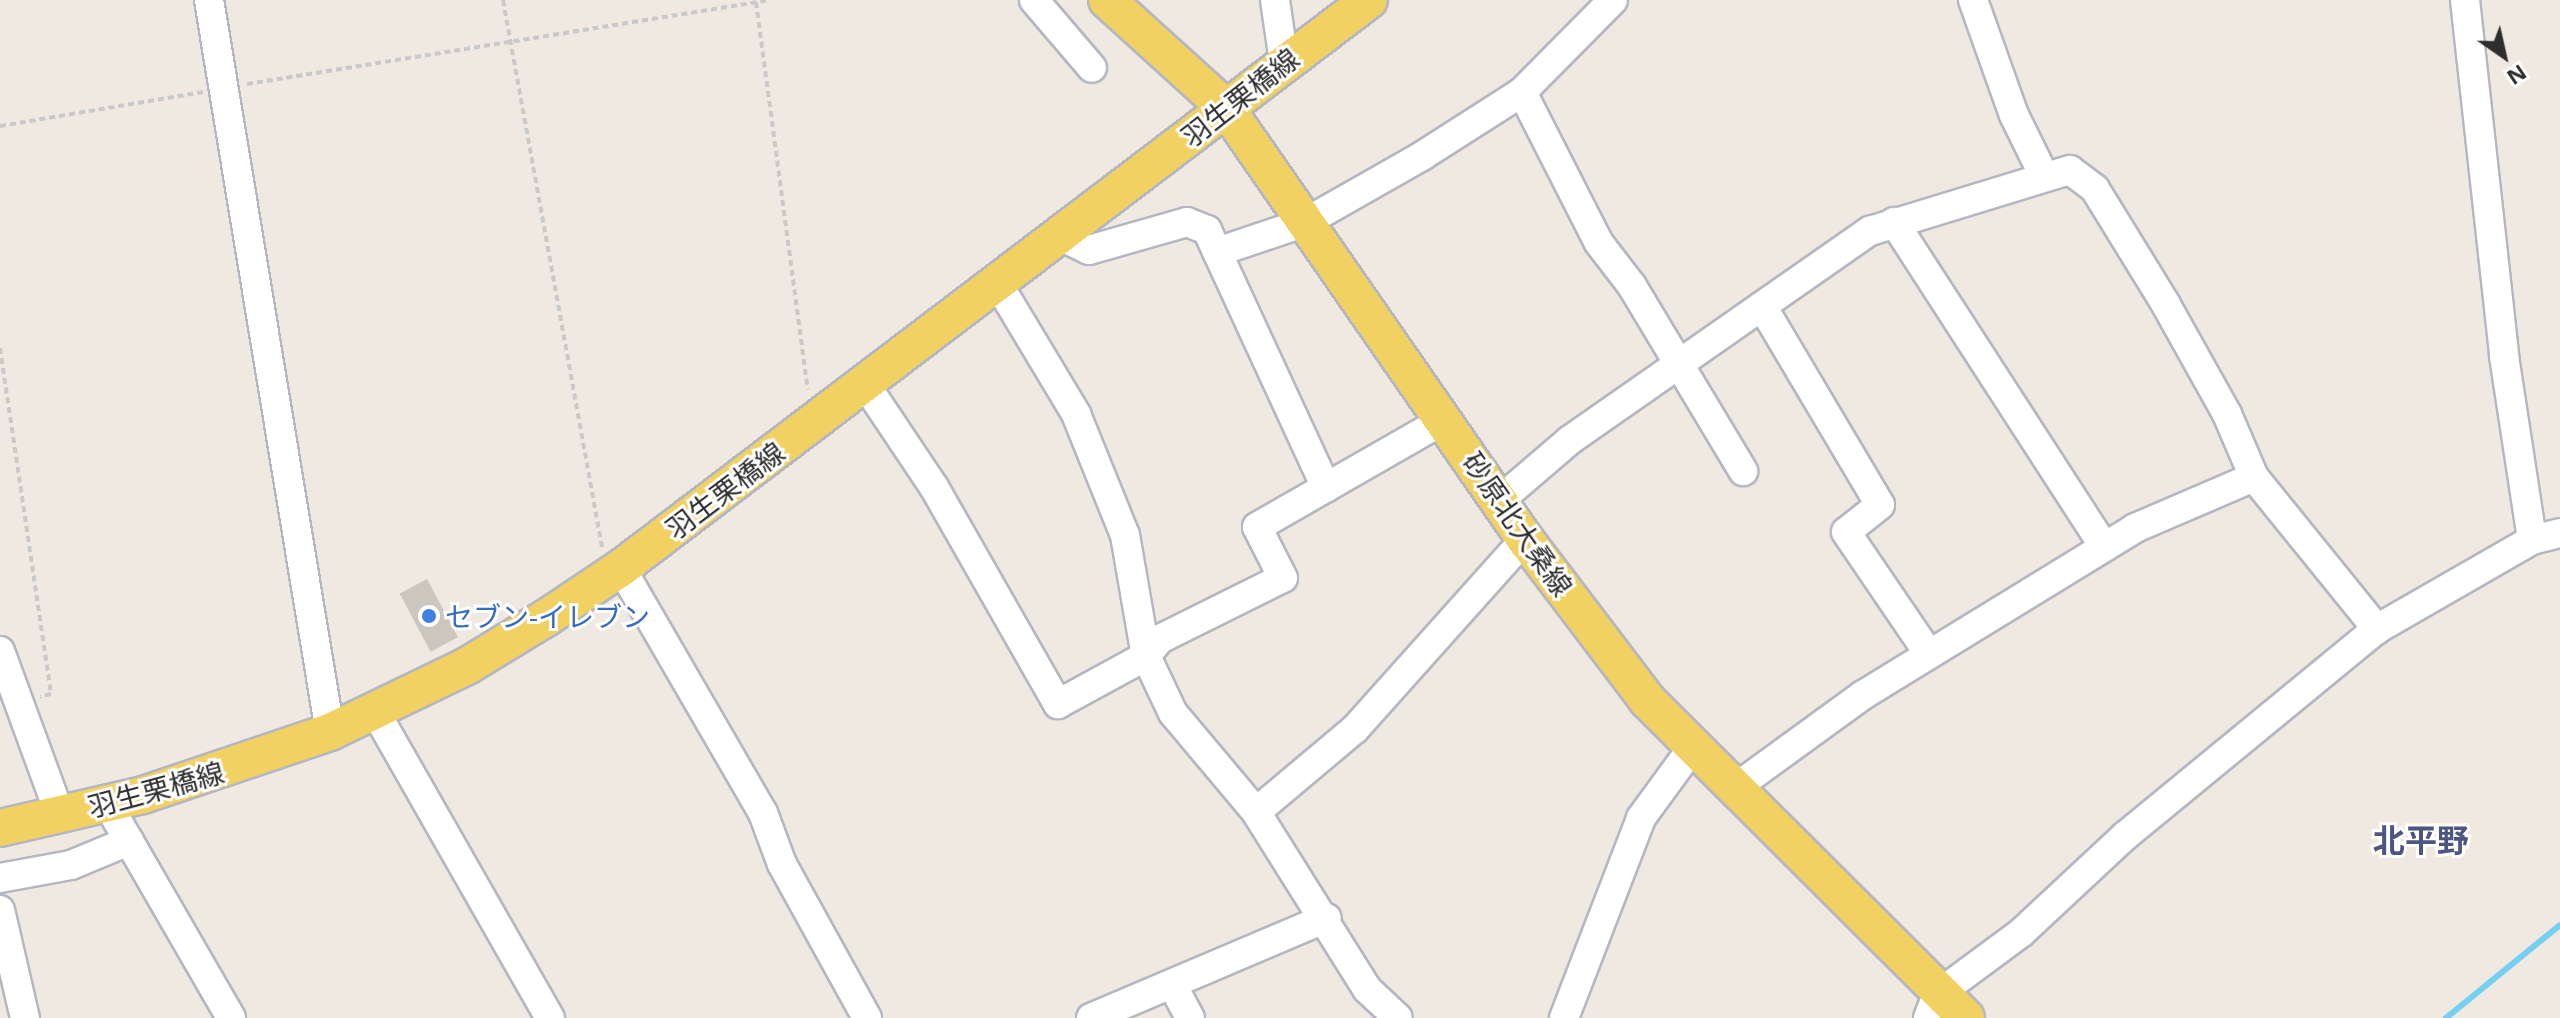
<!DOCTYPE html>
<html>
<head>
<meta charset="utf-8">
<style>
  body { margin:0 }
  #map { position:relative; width:2560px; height:1018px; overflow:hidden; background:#efe9e1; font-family:"Open Sans","Noto Sans JP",sans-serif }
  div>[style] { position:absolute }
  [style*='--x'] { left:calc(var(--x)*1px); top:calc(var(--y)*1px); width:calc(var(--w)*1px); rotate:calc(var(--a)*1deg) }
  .stream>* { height:6px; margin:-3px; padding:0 3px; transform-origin:3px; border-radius:3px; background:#75cff0 }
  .building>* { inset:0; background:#cbc7bf; transform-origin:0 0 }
  .path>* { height:4px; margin-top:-2px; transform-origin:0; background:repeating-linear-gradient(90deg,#c9c9c9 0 6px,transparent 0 10px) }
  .roads { filter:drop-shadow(2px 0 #b4b7c1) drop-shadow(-2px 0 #b4b7c1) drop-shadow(0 2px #b4b7c1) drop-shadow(0 -2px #b4b7c1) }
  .minor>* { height:28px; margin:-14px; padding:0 14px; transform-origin:14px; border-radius:14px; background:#fff }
  .major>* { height:36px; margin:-18px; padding:0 18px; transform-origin:18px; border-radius:18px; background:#f2d163 }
  .dots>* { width:22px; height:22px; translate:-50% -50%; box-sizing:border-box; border:4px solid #fff; border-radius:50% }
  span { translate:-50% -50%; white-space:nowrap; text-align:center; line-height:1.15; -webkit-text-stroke:6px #fff; paint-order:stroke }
  .street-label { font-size:28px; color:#2e2e2e }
  .shop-label { font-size:28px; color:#366cbe }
  .left { translate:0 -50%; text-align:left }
  .quarter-label { font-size:32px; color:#4d5680; font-weight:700 }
  .north { position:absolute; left:2464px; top:16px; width:80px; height:80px; -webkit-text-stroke:6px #fff; paint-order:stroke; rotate:146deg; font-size:22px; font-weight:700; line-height:32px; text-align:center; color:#2e2e2e }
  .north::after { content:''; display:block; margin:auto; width:28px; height:36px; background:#2e2e2e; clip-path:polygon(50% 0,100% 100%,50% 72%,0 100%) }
</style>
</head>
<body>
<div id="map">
  <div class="stream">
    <i style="--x:2446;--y:1018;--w:147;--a:-39.2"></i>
  </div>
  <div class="building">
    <i style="left:427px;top:579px;width:66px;height:31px;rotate:62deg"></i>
  </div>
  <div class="path">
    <i style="--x:503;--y:0;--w:556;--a:79.74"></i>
    <i style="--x:756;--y:2;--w:391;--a:82.4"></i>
    <i style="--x:247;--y:84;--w:530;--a:-9.12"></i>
    <i style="--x:0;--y:126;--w:206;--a:-9.5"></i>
    <i style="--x:0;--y:348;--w:350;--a:81.6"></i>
    <i style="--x:51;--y:694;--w:11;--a:165"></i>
  </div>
  <div class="roads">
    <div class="minor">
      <i style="--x:209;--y:0;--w:742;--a:80.61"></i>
      <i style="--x:1034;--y:0;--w:89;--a:49.5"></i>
      <i style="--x:1275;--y:0;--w:63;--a:81.7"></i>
      <i style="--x:1973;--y:0;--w:122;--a:70.4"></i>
      <i style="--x:2014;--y:115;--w:68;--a:63.8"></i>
      <i style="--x:2465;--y:0;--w:358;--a:83.7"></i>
      <i style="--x:2504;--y:356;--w:186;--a:81.3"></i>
      <i style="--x:1522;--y:92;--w:169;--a:63"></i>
      <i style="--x:1599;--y:243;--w:54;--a:52.5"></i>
      <i style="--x:1632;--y:286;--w:216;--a:59"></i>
      <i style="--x:1894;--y:222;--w:387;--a:57.1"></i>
      <i style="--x:1060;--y:236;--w:32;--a:26"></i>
      <i style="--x:1089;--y:250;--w:102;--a:-15.9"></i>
      <i style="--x:1187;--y:222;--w:22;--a:22"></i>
      <i style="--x:1207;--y:230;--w:284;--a:65.2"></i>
      <i style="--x:1217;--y:252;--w:94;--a:-18.6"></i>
      <i style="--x:1306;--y:222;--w:133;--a:-29.6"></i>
      <i style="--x:1422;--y:156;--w:119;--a:-32.6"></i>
      <i style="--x:1522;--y:92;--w:129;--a:-45.3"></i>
      <i style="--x:998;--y:284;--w:152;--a:59"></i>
      <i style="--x:1076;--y:414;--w:131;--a:68"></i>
      <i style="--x:1125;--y:535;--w:123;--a:80.2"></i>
      <i style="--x:1146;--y:656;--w:63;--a:64.7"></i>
      <i style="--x:1173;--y:713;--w:129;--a:50"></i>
      <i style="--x:1256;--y:812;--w:209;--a:57.9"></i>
      <i style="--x:1367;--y:989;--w:42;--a:43.1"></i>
      <i style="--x:1762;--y:306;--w:231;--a:59.3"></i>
      <i style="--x:1880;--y:505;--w:43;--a:141.5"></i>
      <i style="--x:1846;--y:532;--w:148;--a:55.8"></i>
      <i style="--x:865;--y:384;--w:124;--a:56.2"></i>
      <i style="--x:934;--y:487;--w:250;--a:60.3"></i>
      <i style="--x:1058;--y:704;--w:100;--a:-28.6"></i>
      <i style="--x:1146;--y:656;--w:22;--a:-51"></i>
      <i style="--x:1160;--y:639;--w:137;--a:-26.4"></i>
      <i style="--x:1283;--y:578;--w:57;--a:-117"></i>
      <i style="--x:1257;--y:527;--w:215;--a:-29.8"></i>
      <i style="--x:1500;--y:500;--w:92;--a:-40.6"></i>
      <i style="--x:1570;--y:440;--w:366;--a:-34.9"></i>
      <i style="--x:1870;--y:231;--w:209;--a:-17"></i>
      <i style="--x:2070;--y:170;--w:31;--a:37"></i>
      <i style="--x:2095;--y:189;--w:134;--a:58.4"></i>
      <i style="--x:2165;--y:303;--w:127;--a:60.8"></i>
      <i style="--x:2227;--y:414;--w:69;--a:66.8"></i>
      <i style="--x:2254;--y:477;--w:196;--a:51"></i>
      <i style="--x:621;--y:568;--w:283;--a:59.9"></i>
      <i style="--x:763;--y:813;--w:54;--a:69.6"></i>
      <i style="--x:782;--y:864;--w:176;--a:61.1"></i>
      <i style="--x:0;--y:651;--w:175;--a:69.9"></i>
      <i style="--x:376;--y:713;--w:351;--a:60.3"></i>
      <i style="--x:1735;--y:788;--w:158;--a:-36"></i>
      <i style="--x:1863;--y:695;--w:319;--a:-31.5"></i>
      <i style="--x:2135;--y:528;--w:129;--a:-23.2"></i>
      <i style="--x:107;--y:803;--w:248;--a:60"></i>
      <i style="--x:1256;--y:812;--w:129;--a:-40"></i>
      <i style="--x:1355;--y:729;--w:255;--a:-48.2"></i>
      <i style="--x:0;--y:878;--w:72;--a:-10.4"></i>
      <i style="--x:71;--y:865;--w:63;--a:-22.5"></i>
      <i style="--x:0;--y:910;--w:111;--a:77"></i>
      <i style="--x:1173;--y:986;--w:36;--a:62"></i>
      <i style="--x:1091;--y:1018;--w:256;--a:-23"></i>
      <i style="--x:1564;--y:1018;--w:214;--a:-68.9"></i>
      <i style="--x:1641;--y:818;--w:87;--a:-53.9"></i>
      <i style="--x:1928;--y:1018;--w:25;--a:-69"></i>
      <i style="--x:1937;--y:995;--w:106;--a:-36.5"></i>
      <i style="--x:2022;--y:932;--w:141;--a:-43"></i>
      <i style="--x:2125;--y:836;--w:326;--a:-39.4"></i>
      <i style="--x:2377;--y:629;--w:179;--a:-29.9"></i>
      <i style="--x:2532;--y:540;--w:29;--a:-14"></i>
    </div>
    <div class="major">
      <i style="--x:1107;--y:0;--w:161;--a:42.2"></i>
      <i style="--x:1226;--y:108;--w:525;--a:55.25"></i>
      <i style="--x:1525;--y:539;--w:202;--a:52.8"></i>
      <i style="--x:1647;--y:700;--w:450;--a:44.9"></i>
      <i style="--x:0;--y:828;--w:147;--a:-13"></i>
      <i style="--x:143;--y:795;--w:197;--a:-18.6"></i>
      <i style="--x:330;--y:732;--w:152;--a:-25.7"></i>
      <i style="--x:467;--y:666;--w:92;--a:-31.3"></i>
      <i style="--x:546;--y:618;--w:90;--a:-33.7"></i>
      <i style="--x:621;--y:568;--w:939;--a:-37.21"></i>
    </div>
  </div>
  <div class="dots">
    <i style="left:429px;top:616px;background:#3f7fe0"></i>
  </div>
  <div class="street-label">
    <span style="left:1240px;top:97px;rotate:-38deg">羽生栗橋線</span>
    <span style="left:725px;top:490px;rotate:-37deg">羽生栗橋線</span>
    <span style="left:1518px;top:524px;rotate:55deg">砂原北大桑線</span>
    <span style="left:156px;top:789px;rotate:-15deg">羽生栗橋線</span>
  </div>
  <div class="shop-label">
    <span class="left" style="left:445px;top:616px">セブン-イレブン</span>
  </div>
  <div class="quarter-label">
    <span style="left:2421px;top:840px">北平野</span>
  </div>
  <div class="north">N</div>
</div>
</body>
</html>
